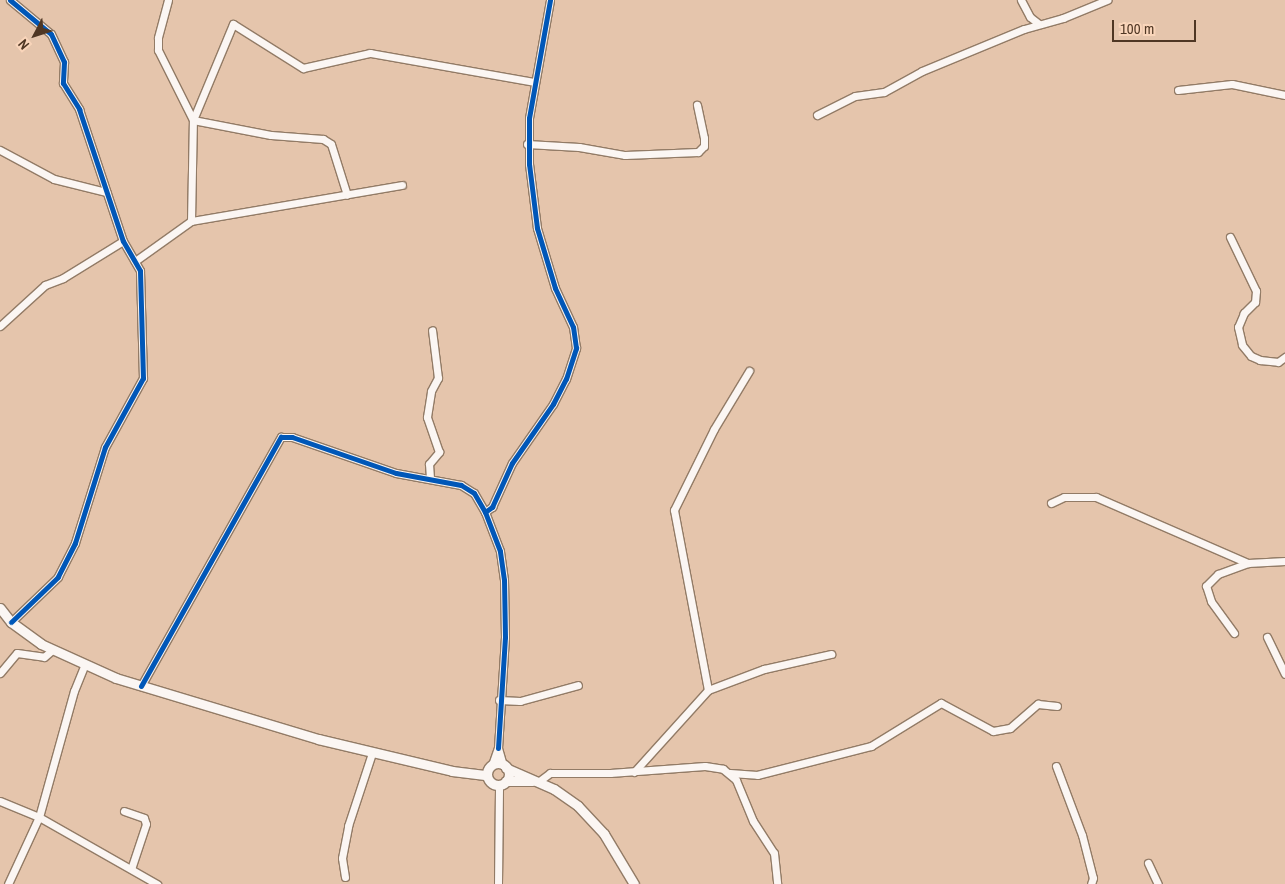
<!DOCTYPE html>
<html>
<head>
<meta charset="utf-8">
<style>
  body { margin:0 }
  #map { position:relative; width:1285px; height:884px; overflow:hidden; background:#e5c5ac; font-family:"Archivo Narrow",sans-serif }
  div>[style] { position:absolute }
  [style*='--x'] { left:calc(var(--x)*1px); top:calc(var(--y)*1px); width:calc(var(--w)*1px); rotate:calc(var(--a)*1deg) }
  .roads { filter:drop-shadow(1px 0 #927b66) drop-shadow(-1px 0 #927b66) drop-shadow(0 1px #927b66) drop-shadow(0 -1px #927b66) }
  .minor>* { height:7px; margin:-3.5px; padding:0 3.5px; transform-origin:3.5px; border-radius:3.5px; background:#fbf6f3 }
  .major>* { height:9px; margin:-4.5px; padding:0 4.5px; transform-origin:4.5px; border-radius:4.5px; background:#fbf6f3 }
  .major>.ring { margin:-4.5px; padding:0; box-sizing:content-box; background:none; border:9px solid #fbf6f3; border-radius:50% }
  .cycleway>* { height:5px; margin:-2.5px; padding:0 2.5px; transform-origin:2.5px; border-radius:2.5px; background:#0057b8 }
  span { translate:-50% -50%; white-space:nowrap; text-align:center; line-height:1.15; -webkit-text-stroke:4px #f9d5ba; paint-order:stroke }
  .north { position:absolute; left:10px; top:10px; width:50px; height:50px; -webkit-text-stroke:4px #f9d5ba; paint-order:stroke; rotate:230deg; font-size:14px; font-weight:700; line-height:20px; text-align:center; color:#4f3724 }
  .north::after { content:''; display:block; margin:auto; width:18px; height:22px; background:#4f3724; clip-path:polygon(50% 0,100% 100%,50% 72%,0 100%) }
  .scale { position:absolute; left:1112px; top:20px; width:84px; height:22px; box-sizing:border-box; border:2px solid #4f3724; border-top:0; padding-left:6px; font-size:15px; line-height:18px; white-space:nowrap; color:#4f3724; -webkit-text-stroke:4px #f9d5ba; paint-order:stroke }
</style>
</head>
<body>
<div id="map">
  <div class="roads">
    <div class="minor">
      <i style="--x:10;--y:0;--w:53;--a:39.7"></i>
      <i style="--x:51;--y:34;--w:31;--a:65"></i>
      <i style="--x:64;--y:62;--w:21;--a:93"></i>
      <i style="--x:63;--y:83;--w:31;--a:58"></i>
      <i style="--x:79;--y:109;--w:139;--a:71.6"></i>
      <i style="--x:123;--y:241;--w:34;--a:60"></i>
      <i style="--x:140;--y:271;--w:107;--a:88.4"></i>
      <i style="--x:143;--y:378;--w:79;--a:118.8"></i>
      <i style="--x:105;--y:447;--w:101;--a:107.4"></i>
      <i style="--x:75;--y:543;--w:38;--a:117"></i>
      <i style="--x:58;--y:577;--w:65;--a:136.2"></i>
      <i style="--x:168;--y:0;--w:39;--a:105"></i>
      <i style="--x:158;--y:38;--w:12;--a:90"></i>
      <i style="--x:158;--y:50;--w:78;--a:63.4"></i>
      <i style="--x:193;--y:120;--w:79;--a:10.9"></i>
      <i style="--x:271;--y:135;--w:52;--a:4.4"></i>
      <i style="--x:323;--y:139;--w:9;--a:32"></i>
      <i style="--x:331;--y:144;--w:53;--a:72.6"></i>
      <i style="--x:1021;--y:0;--w:19;--a:62"></i>
      <i style="--x:1030;--y:17;--w:11;--a:38"></i>
      <i style="--x:1178;--y:90;--w:54;--a:-6.3"></i>
      <i style="--x:1232;--y:84;--w:54;--a:11.7"></i>
      <i style="--x:817;--y:115;--w:42;--a:-26.6"></i>
      <i style="--x:855;--y:96;--w:29;--a:-8"></i>
      <i style="--x:884;--y:92;--w:43;--a:-28.9"></i>
      <i style="--x:922;--y:71;--w:110;--a:-22.4"></i>
      <i style="--x:1024;--y:29;--w:41;--a:-15.8"></i>
      <i style="--x:1063;--y:18;--w:48;--a:-22.2"></i>
      <i style="--x:527;--y:144;--w:52;--a:3.3"></i>
      <i style="--x:579;--y:147;--w:47;--a:9.9"></i>
      <i style="--x:625;--y:155;--w:73;--a:-2.4"></i>
      <i style="--x:698;--y:152;--w:8;--a:-45"></i>
      <i style="--x:704;--y:146;--w:8;--a:-90"></i>
      <i style="--x:704;--y:138;--w:34;--a:-102"></i>
      <i style="--x:0;--y:150;--w:61;--a:28.2"></i>
      <i style="--x:54;--y:179;--w:54;--a:14"></i>
      <i style="--x:191;--y:221;--w:101;--a:-88.9"></i>
      <i style="--x:193;--y:120;--w:104;--a:-67.4"></i>
      <i style="--x:233;--y:24;--w:83;--a:32.2"></i>
      <i style="--x:303;--y:68;--w:69;--a:-12.6"></i>
      <i style="--x:370;--y:53;--w:167;--a:10"></i>
      <i style="--x:1230;--y:237;--w:60;--a:64.3"></i>
      <i style="--x:1256;--y:291;--w:11;--a:95"></i>
      <i style="--x:1255;--y:302;--w:16;--a:135"></i>
      <i style="--x:1244;--y:313;--w:15;--a:113"></i>
      <i style="--x:1238;--y:327;--w:18;--a:77"></i>
      <i style="--x:1242;--y:345;--w:14;--a:51"></i>
      <i style="--x:1251;--y:356;--w:10;--a:24"></i>
      <i style="--x:1260;--y:360;--w:18;--a:6"></i>
      <i style="--x:1278;--y:362;--w:9;--a:-36"></i>
      <i style="--x:135;--y:261;--w:69;--a:-35.5"></i>
      <i style="--x:191;--y:221;--w:214;--a:-9.7"></i>
      <i style="--x:0;--y:326;--w:61;--a:-42.3"></i>
      <i style="--x:45;--y:285;--w:19;--a:-21"></i>
      <i style="--x:63;--y:278;--w:70;--a:-31.7"></i>
      <i style="--x:430;--y:478;--w:14;--a:-94"></i>
      <i style="--x:429;--y:464;--w:16;--a:-50"></i>
      <i style="--x:439;--y:452;--w:37;--a:-109"></i>
      <i style="--x:427;--y:417;--w:26;--a:-81"></i>
      <i style="--x:431;--y:391;--w:15;--a:-62"></i>
      <i style="--x:438;--y:378;--w:48;--a:-97.1"></i>
      <i style="--x:1051;--y:503;--w:14;--a:-25"></i>
      <i style="--x:1064;--y:497;--w:32;--a:0"></i>
      <i style="--x:1096;--y:497;--w:166;--a:23.5"></i>
      <i style="--x:1248;--y:563;--w:37;--a:-3"></i>
      <i style="--x:1234;--y:633;--w:39;--a:-126"></i>
      <i style="--x:1211;--y:601;--w:16;--a:-108"></i>
      <i style="--x:1206;--y:586;--w:17;--a:-45"></i>
      <i style="--x:1218;--y:574;--w:32;--a:-20"></i>
      <i style="--x:1267;--y:637;--w:41;--a:64.1"></i>
      <i style="--x:0;--y:673;--w:26;--a:-50"></i>
      <i style="--x:17;--y:653;--w:27;--a:8"></i>
      <i style="--x:44;--y:657;--w:11;--a:-41"></i>
      <i style="--x:141;--y:686;--w:286;--a:-60.7"></i>
      <i style="--x:281;--y:437;--w:11;--a:0"></i>
      <i style="--x:292;--y:437;--w:110;--a:19.1"></i>
      <i style="--x:396;--y:473;--w:66;--a:10.5"></i>
      <i style="--x:461;--y:485;--w:15;--a:32"></i>
      <i style="--x:474;--y:493;--w:22;--a:60"></i>
      <i style="--x:708;--y:690;--w:183;--a:-100.7"></i>
      <i style="--x:674;--y:510;--w:90;--a:-63.7"></i>
      <i style="--x:714;--y:429;--w:68;--a:-58.9"></i>
      <i style="--x:499;--y:700;--w:21;--a:3"></i>
      <i style="--x:520;--y:701;--w:60;--a:-15.4"></i>
      <i style="--x:498;--y:748;--w:111;--a:-86.4"></i>
      <i style="--x:505;--y:637;--w:57;--a:-91"></i>
      <i style="--x:504;--y:580;--w:29;--a:-98"></i>
      <i style="--x:500;--y:551;--w:42;--a:-111"></i>
      <i style="--x:485;--y:512;--w:9;--a:-36"></i>
      <i style="--x:492;--y:507;--w:48;--a:-65.6"></i>
      <i style="--x:512;--y:463;--w:72;--a:-55.2"></i>
      <i style="--x:553;--y:404;--w:28;--a:-63"></i>
      <i style="--x:566;--y:379;--w:33;--a:-72"></i>
      <i style="--x:576;--y:348;--w:21;--a:-98"></i>
      <i style="--x:573;--y:327;--w:43;--a:-114.8"></i>
      <i style="--x:555;--y:288;--w:63;--a:-106.7"></i>
      <i style="--x:537;--y:228;--w:64;--a:-97.1"></i>
      <i style="--x:529;--y:164;--w:46;--a:-90"></i>
      <i style="--x:529;--y:118;--w:120;--a:-79.9"></i>
      <i style="--x:492;--y:765;--w:18;--a:-71"></i>
      <i style="--x:498;--y:748;--w:18;--a:74"></i>
      <i style="--x:1056;--y:766;--w:74;--a:69.4"></i>
      <i style="--x:1082;--y:835;--w:44;--a:75.7"></i>
      <i style="--x:1093;--y:878;--w:6;--a:108"></i>
      <i style="--x:634;--y:772;--w:110;--a:-47.9"></i>
      <i style="--x:708;--y:690;--w:60;--a:-20.6"></i>
      <i style="--x:764;--y:669;--w:69;--a:-12.6"></i>
      <i style="--x:730;--y:773;--w:27;--a:4"></i>
      <i style="--x:757;--y:775;--w:118;--a:-14.3"></i>
      <i style="--x:871;--y:746;--w:82;--a:-31.6"></i>
      <i style="--x:941;--y:703;--w:59;--a:28.3"></i>
      <i style="--x:993;--y:731;--w:17;--a:-10"></i>
      <i style="--x:1010;--y:728;--w:37;--a:-41"></i>
      <i style="--x:1038;--y:704;--w:19;--a:6"></i>
      <i style="--x:538;--y:782;--w:15;--a:-37"></i>
      <i style="--x:550;--y:773;--w:60;--a:0"></i>
      <i style="--x:610;--y:773;--w:95;--a:-4.2"></i>
      <i style="--x:705;--y:766;--w:18;--a:9"></i>
      <i style="--x:723;--y:769;--w:17;--a:40"></i>
      <i style="--x:736;--y:780;--w:44;--a:67.5"></i>
      <i style="--x:753;--y:821;--w:38;--a:57"></i>
      <i style="--x:774;--y:853;--w:31;--a:84"></i>
      <i style="--x:0;--y:801;--w:42;--a:22.3"></i>
      <i style="--x:39;--y:817;--w:136;--a:29.6"></i>
      <i style="--x:124;--y:811;--w:21;--a:19"></i>
      <i style="--x:144;--y:818;--w:6;--a:72"></i>
      <i style="--x:146;--y:824;--w:47;--a:108.4"></i>
      <i style="--x:1148;--y:863;--w:23;--a:65"></i>
      <i style="--x:345;--y:877;--w:19;--a:-99"></i>
      <i style="--x:342;--y:858;--w:33;--a:-79"></i>
      <i style="--x:348;--y:826;--w:77;--a:-71.8"></i>
      <i style="--x:8;--y:884;--w:74;--a:-65.2"></i>
      <i style="--x:39;--y:817;--w:131;--a:-74.5"></i>
      <i style="--x:74;--y:691;--w:27;--a:-68"></i>
      <i style="--x:498;--y:884;--w:100;--a:-89.4"></i>
    </div>
    <div class="major">
      <i style="--x:0;--y:608;--w:18;--a:52"></i>
      <i style="--x:11;--y:622;--w:37;--a:36"></i>
      <i style="--x:41;--y:644;--w:82;--a:24.4"></i>
      <i style="--x:116;--y:678;--w:211;--a:16.8"></i>
      <i style="--x:318;--y:739;--w:138;--a:13.4"></i>
      <i style="--x:452;--y:771;--w:35;--a:7"></i>
      <i class="ring" style="left:487px;top:763px;width:13px;height:13px"></i>
      <i style="--x:506;--y:768;--w:52;--a:23.6"></i>
      <i style="--x:554;--y:789;--w:29;--a:35"></i>
      <i style="--x:578;--y:806;--w:38;--a:47"></i>
      <i style="--x:604;--y:834;--w:58;--a:59"></i>
      <i style="--x:506;--y:781;--w:26;--a:0"></i>
    </div>
  </div>
  <div class="cycleway">
    <i style="--x:10;--y:0;--w:53;--a:39.7"></i>
    <i style="--x:51;--y:34;--w:31;--a:65"></i>
    <i style="--x:64;--y:62;--w:21;--a:93"></i>
    <i style="--x:63;--y:83;--w:31;--a:58"></i>
    <i style="--x:79;--y:109;--w:139;--a:71.6"></i>
    <i style="--x:123;--y:241;--w:34;--a:60"></i>
    <i style="--x:140;--y:271;--w:107;--a:88.4"></i>
    <i style="--x:143;--y:378;--w:79;--a:118.8"></i>
    <i style="--x:105;--y:447;--w:101;--a:107.4"></i>
    <i style="--x:75;--y:543;--w:38;--a:117"></i>
    <i style="--x:58;--y:577;--w:65;--a:136.2"></i>
    <i style="--x:141;--y:686;--w:286;--a:-60.7"></i>
    <i style="--x:281;--y:437;--w:11;--a:0"></i>
    <i style="--x:292;--y:437;--w:110;--a:19.1"></i>
    <i style="--x:396;--y:473;--w:66;--a:10.5"></i>
    <i style="--x:461;--y:485;--w:15;--a:32"></i>
    <i style="--x:474;--y:493;--w:22;--a:60"></i>
    <i style="--x:498;--y:748;--w:111;--a:-86.4"></i>
    <i style="--x:505;--y:637;--w:57;--a:-91"></i>
    <i style="--x:504;--y:580;--w:29;--a:-98"></i>
    <i style="--x:500;--y:551;--w:42;--a:-111"></i>
    <i style="--x:485;--y:512;--w:9;--a:-36"></i>
    <i style="--x:492;--y:507;--w:48;--a:-65.6"></i>
    <i style="--x:512;--y:463;--w:72;--a:-55.2"></i>
    <i style="--x:553;--y:404;--w:28;--a:-63"></i>
    <i style="--x:566;--y:379;--w:33;--a:-72"></i>
    <i style="--x:576;--y:348;--w:21;--a:-98"></i>
    <i style="--x:573;--y:327;--w:43;--a:-114.8"></i>
    <i style="--x:555;--y:288;--w:63;--a:-106.7"></i>
    <i style="--x:537;--y:228;--w:64;--a:-97.1"></i>
    <i style="--x:529;--y:164;--w:46;--a:-90"></i>
    <i style="--x:529;--y:118;--w:120;--a:-79.9"></i>
  </div>
  <div class="north">N</div>
  <div class="scale">100 m</div>
</div>
</body>
</html>
